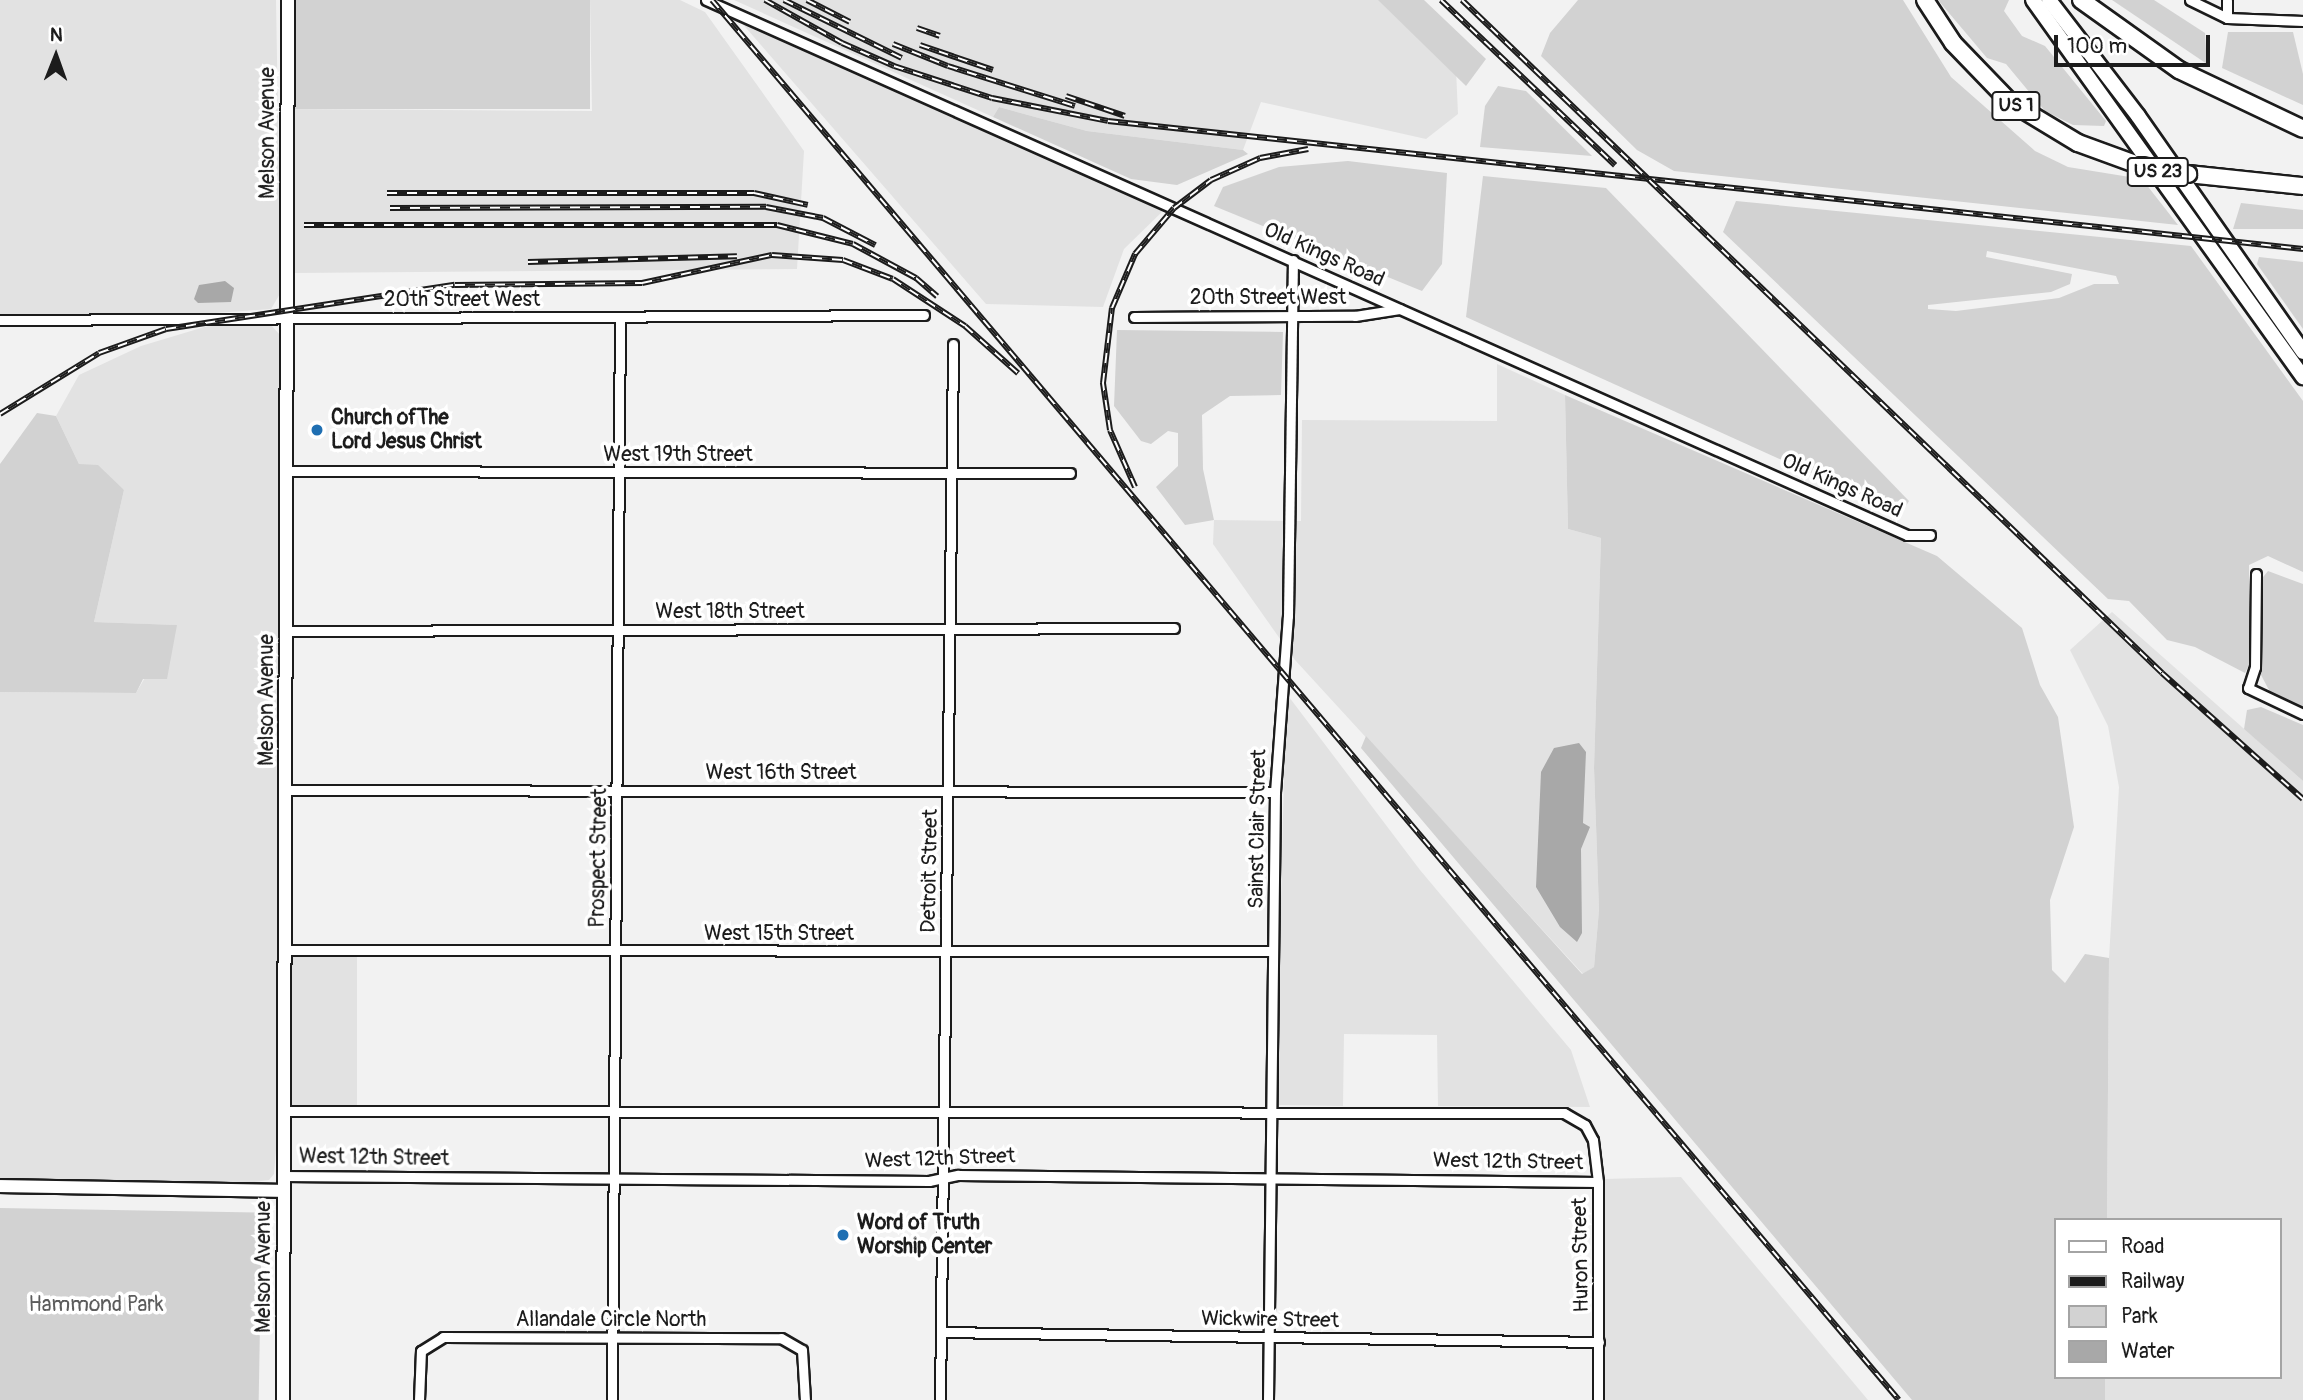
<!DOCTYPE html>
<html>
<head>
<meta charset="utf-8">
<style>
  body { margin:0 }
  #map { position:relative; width:2303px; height:1400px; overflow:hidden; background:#f2f2f2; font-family:Pangolin,sans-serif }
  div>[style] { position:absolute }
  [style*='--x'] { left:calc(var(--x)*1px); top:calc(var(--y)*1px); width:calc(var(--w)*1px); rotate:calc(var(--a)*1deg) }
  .built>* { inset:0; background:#e2e2e2; transform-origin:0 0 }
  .green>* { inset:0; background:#d2d2d2; transform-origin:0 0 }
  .water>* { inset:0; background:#a8a8a8 }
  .roads { filter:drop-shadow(2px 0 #1c1c1c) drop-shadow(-2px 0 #1c1c1c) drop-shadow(0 2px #1c1c1c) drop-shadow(0 -2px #1c1c1c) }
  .street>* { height:9px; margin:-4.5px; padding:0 4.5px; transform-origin:4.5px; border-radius:4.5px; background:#fff }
  .secondary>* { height:12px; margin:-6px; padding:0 6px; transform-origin:6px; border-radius:6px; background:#fff }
  .primary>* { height:14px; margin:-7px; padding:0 7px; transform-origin:7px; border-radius:7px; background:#fff }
  .highway>* { height:16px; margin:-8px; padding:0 8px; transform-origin:8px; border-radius:8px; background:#fff }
  .rail>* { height:6px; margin-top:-3px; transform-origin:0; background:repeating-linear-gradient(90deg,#fff 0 10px,#1c1c1c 0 20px); box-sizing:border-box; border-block:2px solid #1c1c1c }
  .bridges { filter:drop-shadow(2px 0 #1c1c1c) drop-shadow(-2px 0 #1c1c1c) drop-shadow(0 2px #1c1c1c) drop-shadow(0 -2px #1c1c1c) }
  .highway-bridge>* { height:16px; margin:-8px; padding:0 8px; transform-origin:8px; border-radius:8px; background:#fff }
  .dots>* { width:19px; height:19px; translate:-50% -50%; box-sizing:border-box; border:4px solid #fff; border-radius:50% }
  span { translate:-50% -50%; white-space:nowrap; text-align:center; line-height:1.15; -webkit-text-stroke:7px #fff; paint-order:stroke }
  .shield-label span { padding:2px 5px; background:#fff; border:2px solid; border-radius:5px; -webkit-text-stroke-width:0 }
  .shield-label { font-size:19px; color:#1c1c1c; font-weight:700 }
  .street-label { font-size:21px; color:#1c1c1c }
  .poi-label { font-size:21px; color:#1c1c1c; font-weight:700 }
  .left { translate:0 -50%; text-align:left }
  .park-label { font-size:21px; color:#5c5c5c }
  .legend { position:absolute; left:2054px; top:1218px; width:228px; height:161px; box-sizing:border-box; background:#fff; border:2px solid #a4a4a4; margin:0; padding:9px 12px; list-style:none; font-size:21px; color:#1c1c1c }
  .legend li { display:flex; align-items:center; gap:14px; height:35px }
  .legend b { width:35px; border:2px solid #a4a4a4 }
  .north { position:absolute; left:21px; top:21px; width:70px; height:70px; -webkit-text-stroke:5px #fff; paint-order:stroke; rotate:1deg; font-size:19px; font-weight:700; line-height:28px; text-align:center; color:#1c1c1c }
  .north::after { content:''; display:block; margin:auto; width:24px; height:32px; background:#1c1c1c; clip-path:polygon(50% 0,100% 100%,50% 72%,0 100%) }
  .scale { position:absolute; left:2054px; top:35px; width:156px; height:32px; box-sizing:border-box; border:4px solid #1c1c1c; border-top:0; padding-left:9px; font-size:21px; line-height:24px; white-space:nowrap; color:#1c1c1c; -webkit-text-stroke:5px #fff; paint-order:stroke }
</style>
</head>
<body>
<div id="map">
  <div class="built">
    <i style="clip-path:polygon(0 0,276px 0,281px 292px,271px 309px,189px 315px,0 314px)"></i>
    <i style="clip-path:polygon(590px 0,680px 0,705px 12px,804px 151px,797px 269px,295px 273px,293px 109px,592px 111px)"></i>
    <i style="clip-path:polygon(734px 0,1383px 0,1456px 69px,1458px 114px,1426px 139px,1261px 102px,1243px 150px,1087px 131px,999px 107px,993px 117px)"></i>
    <i style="clip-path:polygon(740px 21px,1165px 209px,1124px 249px,1103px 307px,986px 304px)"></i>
    <i style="clip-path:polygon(211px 325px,271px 325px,280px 335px,279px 1114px,274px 1174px,269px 1180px,240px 1184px,0 1180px,0 692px,136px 693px,176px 625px,94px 622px,124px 490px,79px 464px,56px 416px,79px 375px,141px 346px)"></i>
    <i style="clip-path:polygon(1497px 364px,1565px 395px,1568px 529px,1601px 538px,1594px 768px,1599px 910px,1594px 967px,1583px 974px,1295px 660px,1213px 544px,1214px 520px,1301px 521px,1302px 420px,1497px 421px)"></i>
    <i style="clip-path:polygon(2112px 612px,2303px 781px,2303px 1400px,2105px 1400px,2105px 1377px,2280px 1377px,2280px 1220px,2107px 1220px,2109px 958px,2119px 787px,2108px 726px,2070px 650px)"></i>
    <i style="clip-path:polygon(1286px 693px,1420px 870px,1571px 1050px,1590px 1107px,1438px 1106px,1437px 1035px,1344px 1034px,1343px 1106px,1276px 1105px)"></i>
    <i style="left:291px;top:957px;width:66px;height:148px"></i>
    <i style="clip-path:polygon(1681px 1177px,1868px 1400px,1601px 1400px,1604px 1179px)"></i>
  </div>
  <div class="green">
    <i style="left:294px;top:0;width:296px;height:109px"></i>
    <i style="clip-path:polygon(1378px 0,1424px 0,1486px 59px,1466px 86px)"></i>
    <i style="clip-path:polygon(1578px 0,1903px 0,1951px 77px,2035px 151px,2068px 167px,2142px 179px,2178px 225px,1674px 171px,1637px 150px,1541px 56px,1550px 33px)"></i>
    <i style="clip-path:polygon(1938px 0,2009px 0,2004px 11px,2022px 36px,2045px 46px,2106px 121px,2104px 126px,2073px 125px,2045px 111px,2006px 64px,1987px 58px)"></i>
    <i style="clip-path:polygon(2112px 0,2154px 0,2205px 33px,2207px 64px)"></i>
    <i style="clip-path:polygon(2228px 32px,2293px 32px,2303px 74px,2303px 105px,2222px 68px)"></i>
    <i style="clip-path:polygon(1498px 86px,1526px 91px,1592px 156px,1480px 147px,1485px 106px)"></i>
    <i style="clip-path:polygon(999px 107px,1087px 131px,1243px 150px,1248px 154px,1177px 185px,1131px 179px,993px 117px)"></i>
    <i style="clip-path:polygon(1348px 161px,1447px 173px,1442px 264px,1422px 291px,1214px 206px,1223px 187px,1279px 167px)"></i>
    <i style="clip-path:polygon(1483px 176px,1606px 188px,1909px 501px,1901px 514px,1466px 317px)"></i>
    <i style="clip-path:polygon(evenodd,1736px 201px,2191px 246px,2303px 401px,2303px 572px,2268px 556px,2249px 565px,2249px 665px,2245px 673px,2195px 647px,2167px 640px,2129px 601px,2108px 599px,1723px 232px,1736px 201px,1987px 251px,2116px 276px,2119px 284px,2094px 284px,2059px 298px,1956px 311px,1928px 309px,1928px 305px,2051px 292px,2070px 284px,2072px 274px,1986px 257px,1987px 251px)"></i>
    <i style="clip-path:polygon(2241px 203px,2303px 210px,2303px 229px,2233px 229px)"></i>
    <i style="clip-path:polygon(2259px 257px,2303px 262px,2303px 329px,2257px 264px)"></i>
    <i style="clip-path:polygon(1117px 330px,1283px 332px,1281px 395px,1230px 396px,1202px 415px,1203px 469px,1214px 520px,1185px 525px,1156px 487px,1178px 466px,1178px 433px,1168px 431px,1151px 444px,1141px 441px,1114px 406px)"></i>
    <i style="clip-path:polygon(1565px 395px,1937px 556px,2022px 628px,2040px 685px,2058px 717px,2074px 827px,2050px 900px,2052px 970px,2065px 983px,2085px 954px,2109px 958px,2107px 1220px,2056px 1220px,2056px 1377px,2105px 1377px,2105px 1400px,1912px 1400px,1361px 748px,1366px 736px,1582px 974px,1594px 967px,1599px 910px,1594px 768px,1601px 538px,1568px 529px)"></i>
    <i style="clip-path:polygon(37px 413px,56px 416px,79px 464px,98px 465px,124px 490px,94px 622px,177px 625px,167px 679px,143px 679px,136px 693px,0 692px,0 464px)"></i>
    <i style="clip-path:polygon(2268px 571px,2303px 584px,2303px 708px,2270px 692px,2260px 673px,2259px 582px)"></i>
    <i style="clip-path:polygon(2261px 707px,2303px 725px,2303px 781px,2244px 729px,2247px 710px)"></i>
    <i style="left:0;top:1208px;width:262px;height:192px;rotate:1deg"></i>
  </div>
  <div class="water">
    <i style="clip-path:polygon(225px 281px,234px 288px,231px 302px,198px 303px,194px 299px,199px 285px)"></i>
    <i style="clip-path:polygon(1579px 743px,1586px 752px,1583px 823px,1590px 827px,1581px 849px,1582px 933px,1577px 942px,1560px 927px,1536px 887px,1541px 772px,1554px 748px)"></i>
  </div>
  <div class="roads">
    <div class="street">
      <i style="--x:706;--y:0;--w:1315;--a:24.01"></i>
      <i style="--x:1907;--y:535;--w:23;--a:0"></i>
      <i style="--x:2190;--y:0;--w:41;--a:25.9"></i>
      <i style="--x:2227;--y:18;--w:76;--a:2.3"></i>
      <i style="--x:2227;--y:18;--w:18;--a:-90"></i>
      <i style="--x:1134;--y:317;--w:221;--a:-0.3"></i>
      <i style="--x:1355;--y:316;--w:45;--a:-9"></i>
      <i style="--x:0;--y:320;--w:924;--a:-0.31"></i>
      <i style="--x:286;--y:471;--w:784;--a:0.15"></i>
      <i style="--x:2256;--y:574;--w:93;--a:90.6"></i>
      <i style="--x:2255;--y:667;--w:22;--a:108"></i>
      <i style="--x:2248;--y:688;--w:61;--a:25.3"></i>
      <i style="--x:286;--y:631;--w:888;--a:-0.19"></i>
      <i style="--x:286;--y:790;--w:989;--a:0.12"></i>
      <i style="--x:285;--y:950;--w:988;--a:0.06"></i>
      <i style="--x:284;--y:1111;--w:1280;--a:0.09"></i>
      <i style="--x:1564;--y:1113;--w:24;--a:30"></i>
      <i style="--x:1585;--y:1125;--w:17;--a:62"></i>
      <i style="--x:1593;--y:1140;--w:42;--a:83.2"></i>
      <i style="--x:1598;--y:1182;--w:218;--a:90"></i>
      <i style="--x:283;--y:1176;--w:646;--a:0.44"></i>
      <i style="--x:929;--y:1181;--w:30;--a:-12"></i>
      <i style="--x:958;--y:1175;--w:640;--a:0.63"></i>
      <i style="--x:941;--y:1332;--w:658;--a:0.87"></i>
      <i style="--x:419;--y:1400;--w:49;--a:-87.7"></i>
      <i style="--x:421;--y:1351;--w:26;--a:-32"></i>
      <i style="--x:443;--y:1337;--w:338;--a:0.2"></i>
      <i style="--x:781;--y:1338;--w:24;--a:30"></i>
      <i style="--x:802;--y:1350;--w:50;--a:86.6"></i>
      <i style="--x:612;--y:1400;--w:1083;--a:-89.58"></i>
      <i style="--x:940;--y:1400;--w:1056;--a:-89.29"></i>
      <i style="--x:1268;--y:1400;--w:608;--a:-89.34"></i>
      <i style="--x:1275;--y:792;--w:176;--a:-85.8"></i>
      <i style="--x:1288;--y:616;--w:356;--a:-89.2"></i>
    </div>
    <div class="secondary">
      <i style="--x:0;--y:1186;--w:283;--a:1"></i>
      <i style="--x:283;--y:1400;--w:1400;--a:-89.8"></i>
    </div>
    <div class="primary">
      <i style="--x:2033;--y:0;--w:464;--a:54.4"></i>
      <i style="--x:2049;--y:0;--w:146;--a:52.5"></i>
      <i style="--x:2138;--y:116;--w:288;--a:55"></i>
    </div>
    <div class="highway">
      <i style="--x:1925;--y:0;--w:51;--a:56.9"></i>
      <i style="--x:1953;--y:43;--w:82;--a:46"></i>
      <i style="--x:2010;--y:102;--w:79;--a:31.1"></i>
      <i style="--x:2078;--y:143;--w:67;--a:20.1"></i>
      <i style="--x:2081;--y:0;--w:120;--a:35.5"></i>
      <i style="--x:2179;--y:70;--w:137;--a:25.4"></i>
      <i style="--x:2188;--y:174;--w:116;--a:6"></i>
    </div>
  </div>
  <div class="rail">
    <i style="--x:712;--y:0;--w:1835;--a:49.71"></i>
    <i style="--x:765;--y:0;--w:88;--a:29.2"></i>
    <i style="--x:842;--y:43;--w:57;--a:23.9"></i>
    <i style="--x:894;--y:66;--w:103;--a:18.1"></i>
    <i style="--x:992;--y:98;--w:118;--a:11.2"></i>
    <i style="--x:1108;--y:121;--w:1202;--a:6.11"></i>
    <i style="--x:784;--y:0;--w:131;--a:26.2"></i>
    <i style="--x:807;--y:0;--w:48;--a:27.1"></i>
    <i style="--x:1441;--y:0;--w:240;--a:43.5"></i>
    <i style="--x:1462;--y:0;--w:971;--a:43.87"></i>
    <i style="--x:2162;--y:673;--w:189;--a:41.8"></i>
    <i style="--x:917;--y:28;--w:24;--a:19"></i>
    <i style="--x:893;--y:44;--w:59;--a:21.8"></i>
    <i style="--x:948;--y:66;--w:133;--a:17.5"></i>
    <i style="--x:920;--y:45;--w:77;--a:18.9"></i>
    <i style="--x:1066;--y:96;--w:62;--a:18.7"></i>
    <i style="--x:387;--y:193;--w:367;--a:0"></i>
    <i style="--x:754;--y:193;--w:55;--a:12.5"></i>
    <i style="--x:390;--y:208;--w:376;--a:-0.2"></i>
    <i style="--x:766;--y:207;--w:58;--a:10.9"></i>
    <i style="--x:823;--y:218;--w:59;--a:27.4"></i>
    <i style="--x:304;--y:225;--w:473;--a:0"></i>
    <i style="--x:777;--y:225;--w:78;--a:14"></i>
    <i style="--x:853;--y:244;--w:72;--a:28.4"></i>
    <i style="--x:916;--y:278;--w:28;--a:41"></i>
    <i style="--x:528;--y:262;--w:209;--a:-1.6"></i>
    <i style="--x:0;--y:414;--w:116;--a:-31.6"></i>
    <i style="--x:99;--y:353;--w:71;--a:-19.7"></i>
    <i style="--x:166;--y:329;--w:292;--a:-8.7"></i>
    <i style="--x:455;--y:285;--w:187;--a:-0.6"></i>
    <i style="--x:642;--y:283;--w:133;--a:-12.2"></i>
    <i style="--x:772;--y:255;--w:71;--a:4"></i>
    <i style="--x:843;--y:260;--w:53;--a:20.8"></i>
    <i style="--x:893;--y:279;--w:86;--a:33.1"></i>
    <i style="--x:965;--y:326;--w:71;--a:41.6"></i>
    <i style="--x:1135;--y:487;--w:62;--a:-113.7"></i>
    <i style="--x:1110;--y:430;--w:48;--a:-98.5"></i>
    <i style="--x:1103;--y:383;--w:76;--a:-83.2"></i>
    <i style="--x:1112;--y:308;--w:59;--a:-66.9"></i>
    <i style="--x:1135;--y:254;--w:60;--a:-49.7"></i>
    <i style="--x:1174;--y:208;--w:46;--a:-37.1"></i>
    <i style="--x:1211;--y:180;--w:54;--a:-24.2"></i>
    <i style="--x:1260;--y:158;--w:49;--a:-10.6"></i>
  </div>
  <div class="bridges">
    <div class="highway-bridge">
      <i style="--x:2141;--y:166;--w:48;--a:9.7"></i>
    </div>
  </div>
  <div class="dots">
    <i style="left:317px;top:430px;background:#1f6fb2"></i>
    <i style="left:843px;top:1235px;background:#1f6fb2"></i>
  </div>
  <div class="shield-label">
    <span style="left:2016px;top:106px">US 1</span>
    <span style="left:2158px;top:172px">US 23</span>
  </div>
  <div class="street-label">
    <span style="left:268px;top:133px;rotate:-90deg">Melson Avenue</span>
    <span style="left:1324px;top:255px;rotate:24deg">Old Kings Road</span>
    <span style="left:1268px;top:298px">20th Street West</span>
    <span style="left:462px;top:300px">20th Street West</span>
    <span style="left:678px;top:455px">West 19th Street</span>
    <span style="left:1842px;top:486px;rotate:24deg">Old Kings Road</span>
    <span style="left:730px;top:612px">West 18th Street</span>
    <span style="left:267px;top:700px;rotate:-90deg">Melson Avenue</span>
    <span style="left:781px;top:773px">West 16th Street</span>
    <span style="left:1258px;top:829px;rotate:-89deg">Sainst Clair Street</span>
    <span style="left:599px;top:858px;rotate:-89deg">Prospect Street</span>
    <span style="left:930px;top:871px;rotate:-89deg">Detroit Street</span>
    <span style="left:779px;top:934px">West 15th Street</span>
    <span style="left:374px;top:1158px;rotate:1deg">West 12th Street</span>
    <span style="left:940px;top:1159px;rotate:-2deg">West 12th Street</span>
    <span style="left:1508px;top:1162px;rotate:1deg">West 12th Street</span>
    <span style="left:1581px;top:1255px;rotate:-91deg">Huron Street</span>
    <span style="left:264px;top:1267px;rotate:-90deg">Melson Avenue</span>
    <span style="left:611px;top:1320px">Allandale Circle North</span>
    <span style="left:1270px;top:1320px;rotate:1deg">Wickwire Street</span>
  </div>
  <div class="poi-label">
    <span class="left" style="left:331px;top:430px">Church ofThe<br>Lord Jesus Christ</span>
    <span class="left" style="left:857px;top:1235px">Word of Truth<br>Worship Center</span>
  </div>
  <div class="park-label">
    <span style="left:96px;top:1305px">Hammond Park</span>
  </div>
  <ul class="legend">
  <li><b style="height:9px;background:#fff"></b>Road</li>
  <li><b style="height:9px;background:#1c1c1c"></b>Railway</li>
  <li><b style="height:19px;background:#d2d2d2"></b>Park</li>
  <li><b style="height:19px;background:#a8a8a8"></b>Water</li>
  </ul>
  <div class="north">N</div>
  <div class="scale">100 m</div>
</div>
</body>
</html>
